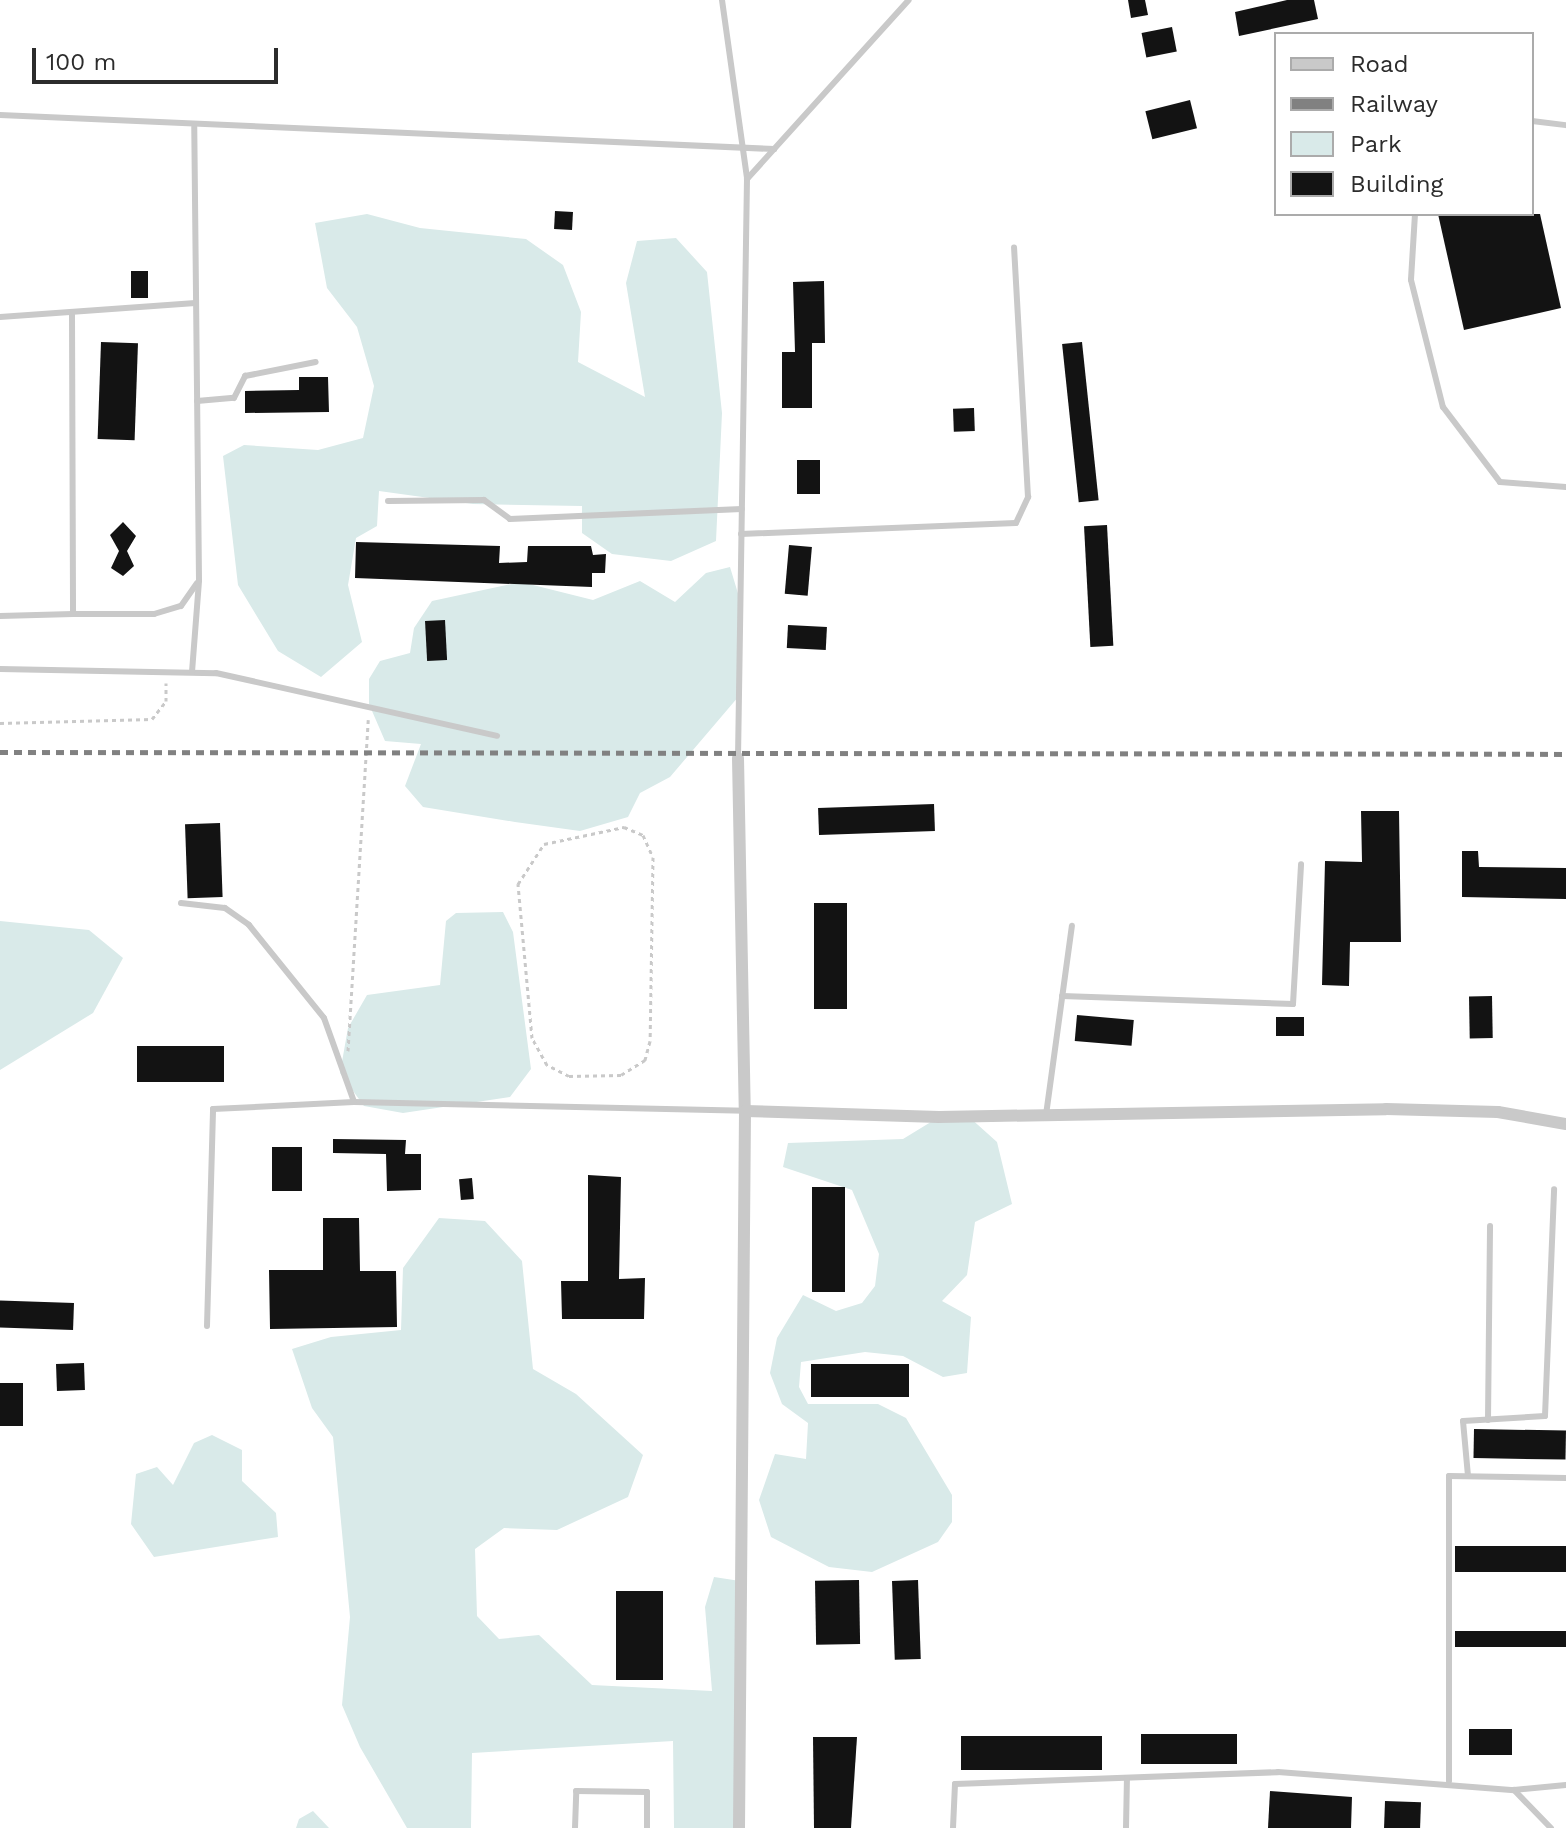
<!DOCTYPE html>
<html>
<head>
<meta charset="utf-8">
<style>
  body { margin:0 }
  #map { position:relative; width:1566px; height:1828px; overflow:hidden; background:#fff; font-family:"Work Sans",sans-serif }
  div>[style] { position:absolute }
  [style*='--x'] { left:calc(var(--x)*1px); top:calc(var(--y)*1px); width:calc(var(--w)*1px); rotate:calc(var(--a)*1deg) }
  .green>* { inset:0; background:#d9eae9 }
  .building>* { inset:0; background:#131313; transform-origin:0 0 }
  .path>* { height:3px; margin-top:-1.5px; transform-origin:0; background:repeating-linear-gradient(90deg,#c9c9c9 0 4px,transparent 0 8px) }
  .lane>* { height:6px; margin:-3px; padding:0 3px; transform-origin:3px; border-radius:3px; background:#c9c9c9 }
  .street>* { height:12px; margin:-6px; padding:0 6px; transform-origin:6px; border-radius:6px; background:#c9c9c9 }
  .rail>* { height:5px; margin-top:-2.5px; transform-origin:0; background:repeating-linear-gradient(90deg,#818181 0 8px,transparent 0 14px) }
  span { translate:-50% -50%; white-space:nowrap; text-align:center; line-height:1.15; -webkit-text-stroke:8px #fff; paint-order:stroke }
  .legend { position:absolute; left:1274px; top:32px; width:260px; height:184px; box-sizing:border-box; background:#fff; border:2px solid #ababab; margin:0; padding:10px 14px; list-style:none; font-size:24px; color:#2c2c2c }
  .legend li { display:flex; align-items:center; gap:16px; height:40px }
  .legend b { width:40px; border:2px solid #ababab }
  .scale { position:absolute; left:32px; top:48px; width:246px; height:36px; box-sizing:border-box; border:4px solid #2c2c2c; border-top:0; padding-left:10px; font-size:24px; line-height:28px; white-space:nowrap; color:#2c2c2c; -webkit-text-stroke:6px #fff; paint-order:stroke }
</style>
</head>
<body>
<div id="map">
  <div class="green">
    <i style="clip-path:polygon(367px 214px,420px 228px,526px 239px,563px 265px,581px 312px,578px 362px,645px 397px,626px 283px,637px 241px,676px 238px,707px 272px,722px 413px,716px 541px,671px 561px,612px 554px,582px 533px,582px 506px,473px 504px,379px 491px,377px 526px,356px 538px,348px 585px,362px 642px,321px 677px,278px 651px,238px 585px,223px 456px,244px 445px,318px 450px,363px 438px,374px 386px,357px 327px,327px 288px,315px 223px)"></i>
    <i style="clip-path:polygon(730px 567px,740px 600px,739px 696px,670px 777px,640px 793px,628px 817px,580px 831px,515px 822px,423px 807px,405px 786px,421px 744px,385px 741px,369px 704px,369px 679px,380px 661px,410px 653px,414px 628px,432px 601px,521px 582px,593px 600px,640px 581px,675px 602px,706px 573px)"></i>
    <i style="clip-path:polygon(503px 912px,513px 932px,531px 1069px,510px 1097px,403px 1113px,364px 1106px,340px 1073px,348px 1028px,367px 995px,440px 985px,446px 921px,456px 913px)"></i>
    <i style="clip-path:polygon(0 921px,89px 930px,123px 958px,93px 1013px,0 1070px)"></i>
    <i style="clip-path:polygon(968px 1116px,997px 1142px,1012px 1204px,975px 1222px,967px 1275px,942px 1301px,971px 1317px,967px 1373px,943px 1377px,903px 1356px,865px 1352px,801px 1362px,799px 1387px,808px 1404px,878px 1404px,906px 1418px,952px 1495px,952px 1522px,938px 1542px,872px 1572px,829px 1567px,771px 1537px,759px 1500px,775px 1454px,806px 1459px,808px 1423px,782px 1404px,770px 1373px,777px 1338px,803px 1295px,836px 1311px,862px 1303px,875px 1286px,879px 1254px,852px 1190px,783px 1167px,788px 1143px,903px 1139px,939px 1117px)"></i>
    <i style="clip-path:polygon(439px 1218px,485px 1221px,522px 1261px,533px 1369px,576px 1394px,643px 1455px,628px 1497px,557px 1530px,504px 1528px,475px 1549px,477px 1616px,499px 1639px,539px 1635px,592px 1685px,712px 1691px,705px 1607px,714px 1577px,740px 1581px,736px 1828px,674px 1828px,673px 1741px,472px 1753px,471px 1828px,407px 1828px,360px 1747px,342px 1705px,350px 1617px,333px 1437px,312px 1408px,292px 1349px,331px 1337px,401px 1330px,403px 1268px)"></i>
    <i style="clip-path:polygon(212px 1435px,242px 1450px,242px 1481px,276px 1513px,278px 1537px,154px 1557px,131px 1524px,136px 1474px,157px 1467px,173px 1485px,194px 1443px)"></i>
    <i style="clip-path:polygon(313px 1811px,329px 1828px,296px 1828px,299px 1819px)"></i>
  </div>
  <div class="building">
    <i style="clip-path:polygon(1128px 0,1145px 0,1148px 15px,1131px 18px)"></i>
    <i style="clip-path:polygon(1287px 0,1314px 0,1318px 19px,1239px 36px,1235px 12px)"></i>
    <i style="left:1172px;top:27px;width:25px;height:31px;rotate:79deg"></i>
    <i style="left:1190px;top:100px;width:29px;height:46px;rotate:76deg"></i>
    <i style="left:555px;top:211px;width:18px;height:18px;rotate:3deg"></i>
    <i style="clip-path:polygon(1438px 214px,1540px 214px,1561px 308px,1464px 330px)"></i>
    <i style="left:131px;top:271px;width:17px;height:27px"></i>
    <i style="clip-path:polygon(824px 281px,825px 343px,812px 343px,812px 408px,782px 408px,782px 352px,795px 352px,793px 282px)"></i>
    <i style="left:101px;top:342px;width:37px;height:97px;rotate:2deg"></i>
    <i style="left:1082px;top:342px;width:159px;height:20px;rotate:84deg"></i>
    <i style="clip-path:polygon(299px 377px,328px 377px,329px 412px,245px 413px,245px 391px,299px 390px)"></i>
    <i style="left:974px;top:408px;width:23px;height:21px;rotate:88deg"></i>
    <i style="left:797px;top:460px;width:23px;height:34px"></i>
    <i style="clip-path:polygon(123px 522px,136px 536px,127px 551px,134px 566px,123px 576px,111px 568px,119px 551px,110px 535px)"></i>
    <i style="left:1107px;top:525px;width:121px;height:23px;rotate:87deg"></i>
    <i style="clip-path:polygon(356px 542px,500px 546px,499px 563px,527px 562px,528px 546px,591px 546px,593px 555px,606px 554px,605px 573px,592px 573px,592px 587px,355px 578px)"></i>
    <i style="left:789px;top:545px;width:23px;height:49px;rotate:5deg"></i>
    <i style="left:445px;top:620px;width:40px;height:20px;rotate:87deg"></i>
    <i style="left:788px;top:625px;width:39px;height:23px;rotate:3deg"></i>
    <i style="left:934px;top:804px;width:27px;height:116px;rotate:88deg"></i>
    <i style="clip-path:polygon(1361px 811px,1399px 811px,1401px 942px,1350px 942px,1349px 986px,1322px 985px,1325px 861px,1362px 862px)"></i>
    <i style="left:220px;top:823px;width:74px;height:35px;rotate:88deg"></i>
    <i style="clip-path:polygon(1462px 851px,1478px 851px,1479px 867px,1566px 868px,1566px 899px,1462px 897px)"></i>
    <i style="left:814px;top:903px;width:33px;height:106px"></i>
    <i style="left:1492px;top:996px;width:42px;height:23px;rotate:89deg"></i>
    <i style="left:1077px;top:1015px;width:57px;height:26px;rotate:5deg"></i>
    <i style="left:1276px;top:1017px;width:28px;height:19px"></i>
    <i style="left:137px;top:1046px;width:87px;height:36px"></i>
    <i style="clip-path:polygon(333px 1139px,406px 1140px,405px 1154px,421px 1154px,421px 1190px,387px 1191px,386px 1154px,333px 1153px)"></i>
    <i style="left:272px;top:1147px;width:30px;height:44px"></i>
    <i style="clip-path:polygon(588px 1175px,621px 1177px,619px 1279px,645px 1278px,644px 1319px,562px 1319px,561px 1281px,588px 1281px)"></i>
    <i style="left:472px;top:1178px;width:21px;height:13px;rotate:85deg"></i>
    <i style="left:812px;top:1187px;width:33px;height:105px"></i>
    <i style="clip-path:polygon(323px 1218px,359px 1218px,360px 1271px,396px 1271px,397px 1327px,270px 1329px,269px 1270px,323px 1270px)"></i>
    <i style="left:74px;top:1303px;width:27px;height:74px;rotate:92deg"></i>
    <i style="left:84px;top:1363px;width:27px;height:28px;rotate:88deg"></i>
    <i style="left:909px;top:1364px;width:33px;height:98px;rotate:90deg"></i>
    <i style="left:0;top:1383px;width:23px;height:43px"></i>
    <i style="left:1474px;top:1429px;width:92px;height:29px;rotate:1deg"></i>
    <i style="left:1566px;top:1546px;width:26px;height:111px;rotate:90deg"></i>
    <i style="left:859px;top:1580px;width:64px;height:44px;rotate:89deg"></i>
    <i style="left:918px;top:1580px;width:79px;height:26px;rotate:88deg"></i>
    <i style="left:616px;top:1591px;width:47px;height:89px"></i>
    <i style="left:1566px;top:1631px;width:16px;height:111px;rotate:90deg"></i>
    <i style="left:1469px;top:1729px;width:43px;height:26px"></i>
    <i style="left:1141px;top:1734px;width:96px;height:30px"></i>
    <i style="left:1102px;top:1736px;width:34px;height:141px;rotate:90deg"></i>
    <i style="clip-path:polygon(813px 1737px,857px 1737px,851px 1828px,814px 1828px)"></i>
    <i style="clip-path:polygon(1270px 1791px,1352px 1797px,1351px 1828px,1268px 1828px)"></i>
    <i style="left:1385px;top:1801px;width:36px;height:27px;rotate:2deg"></i>
  </div>
  <div class="path">
    <i style="--x:0;--y:723;--w:152;--a:-1.5"></i>
    <i style="--x:152;--y:719;--w:23;--a:-52"></i>
    <i style="--x:166;--y:701;--w:18;--a:-90"></i>
    <i style="--x:624;--y:827;--w:21;--a:23"></i>
    <i style="--x:643;--y:835;--w:24;--a:66"></i>
    <i style="--x:653;--y:857;--w:184;--a:90.9"></i>
    <i style="--x:650;--y:1041;--w:20;--a:105"></i>
    <i style="--x:645;--y:1060;--w:28;--a:148"></i>
    <i style="--x:621;--y:1075;--w:52;--a:178.9"></i>
    <i style="--x:569;--y:1076;--w:25;--a:-153"></i>
    <i style="--x:547;--y:1065;--w:31;--a:-119"></i>
    <i style="--x:532;--y:1038;--w:155;--a:-95.2"></i>
    <i style="--x:518;--y:884;--w:48;--a:-57"></i>
    <i style="--x:544;--y:844;--w:82;--a:-12"></i>
    <i style="--x:348;--y:1051;--w:332;--a:-86.5"></i>
  </div>
  <div class="lane">
    <i style="--x:722;--y:0;--w:181;--a:82"></i>
    <i style="--x:0;--y:115;--w:775;--a:2.52"></i>
    <i style="--x:1532;--y:121;--w:34;--a:7"></i>
    <i style="--x:1415;--y:214;--w:66;--a:93.5"></i>
    <i style="--x:1411;--y:280;--w:131;--a:75.9"></i>
    <i style="--x:1443;--y:407;--w:94;--a:52.8"></i>
    <i style="--x:1500;--y:482;--w:66;--a:4.3"></i>
    <i style="--x:72;--y:315;--w:299;--a:89.8"></i>
    <i style="--x:73;--y:614;--w:81;--a:0"></i>
    <i style="--x:154;--y:614;--w:28;--a:-17"></i>
    <i style="--x:181;--y:606;--w:28;--a:-55"></i>
    <i style="--x:0;--y:317;--w:196;--a:-4.1"></i>
    <i style="--x:197;--y:401;--w:37;--a:-5"></i>
    <i style="--x:234;--y:398;--w:25;--a:-63"></i>
    <i style="--x:245;--y:376;--w:72;--a:-11.2"></i>
    <i style="--x:388;--y:501;--w:96;--a:-0.6"></i>
    <i style="--x:484;--y:500;--w:32;--a:36"></i>
    <i style="--x:510;--y:519;--w:232;--a:-2.5"></i>
    <i style="--x:741;--y:534;--w:275;--a:-2.3"></i>
    <i style="--x:1016;--y:523;--w:29;--a:-65"></i>
    <i style="--x:1028;--y:497;--w:250;--a:-93.2"></i>
    <i style="--x:0;--y:616;--w:73;--a:-1.6"></i>
    <i style="--x:0;--y:669;--w:216;--a:1.1"></i>
    <i style="--x:216;--y:673;--w:288;--a:12.6"></i>
    <i style="--x:192;--y:672;--w:92;--a:-85.6"></i>
    <i style="--x:199;--y:580;--w:453;--a:-90.6"></i>
    <i style="--x:738;--y:758;--w:579;--a:-89.11"></i>
    <i style="--x:747;--y:179;--w:241;--a:-47.9"></i>
    <i style="--x:181;--y:903;--w:44;--a:6.5"></i>
    <i style="--x:225;--y:908;--w:29;--a:35"></i>
    <i style="--x:249;--y:925;--w:119;--a:51.1"></i>
    <i style="--x:324;--y:1018;--w:89;--a:70.3"></i>
    <i style="--x:354;--y:1102;--w:391;--a:1.3"></i>
    <i style="--x:1062;--y:996;--w:231;--a:2"></i>
    <i style="--x:1293;--y:1004;--w:140;--a:-86.7"></i>
    <i style="--x:1046;--y:1115;--w:191;--a:-82.2"></i>
    <i style="--x:207;--y:1326;--w:217;--a:-88.4"></i>
    <i style="--x:213;--y:1109;--w:141;--a:-2.8"></i>
    <i style="--x:1488;--y:1420;--w:194;--a:-89.4"></i>
    <i style="--x:1468;--y:1476;--w:55;--a:-95.2"></i>
    <i style="--x:1463;--y:1421;--w:82;--a:-3.5"></i>
    <i style="--x:1545;--y:1416;--w:227;--a:-87.7"></i>
    <i style="--x:1449;--y:1781;--w:305;--a:-90"></i>
    <i style="--x:1449;--y:1476;--w:117;--a:1"></i>
    <i style="--x:1514;--y:1790;--w:52;--a:-5.5"></i>
    <i style="--x:575;--y:1828;--w:37;--a:-88"></i>
    <i style="--x:576;--y:1791;--w:71;--a:0.8"></i>
    <i style="--x:647;--y:1792;--w:36;--a:90"></i>
    <i style="--x:953;--y:1828;--w:44;--a:-87.4"></i>
    <i style="--x:955;--y:1784;--w:323;--a:-2.1"></i>
    <i style="--x:1278;--y:1772;--w:237;--a:4.4"></i>
    <i style="--x:1514;--y:1790;--w:53;--a:45.8"></i>
    <i style="--x:1126;--y:1828;--w:50;--a:-88.9"></i>
  </div>
  <div class="street">
    <i style="--x:738;--y:758;--w:353;--a:88.9"></i>
    <i style="--x:745;--y:1111;--w:717;--a:90.48"></i>
    <i style="--x:745;--y:1111;--w:194;--a:1.8"></i>
    <i style="--x:939;--y:1117;--w:447;--a:-1"></i>
    <i style="--x:1386;--y:1109;--w:112;--a:1.5"></i>
    <i style="--x:1498;--y:1112;--w:69;--a:10"></i>
  </div>
  <div class="rail">
    <i style="--x:0;--y:752;--w:1566;--a:0.07"></i>
  </div>
  <ul class="legend">
  <li><b style="height:10px;background:#c9c9c9"></b>Road</li>
  <li><b style="height:10px;background:#818181"></b>Railway</li>
  <li><b style="height:22px;background:#d9eae9"></b>Park</li>
  <li><b style="height:22px;background:#131313"></b>Building</li>
  </ul>
  <div class="scale">100 m</div>
</div>
</body>
</html>
